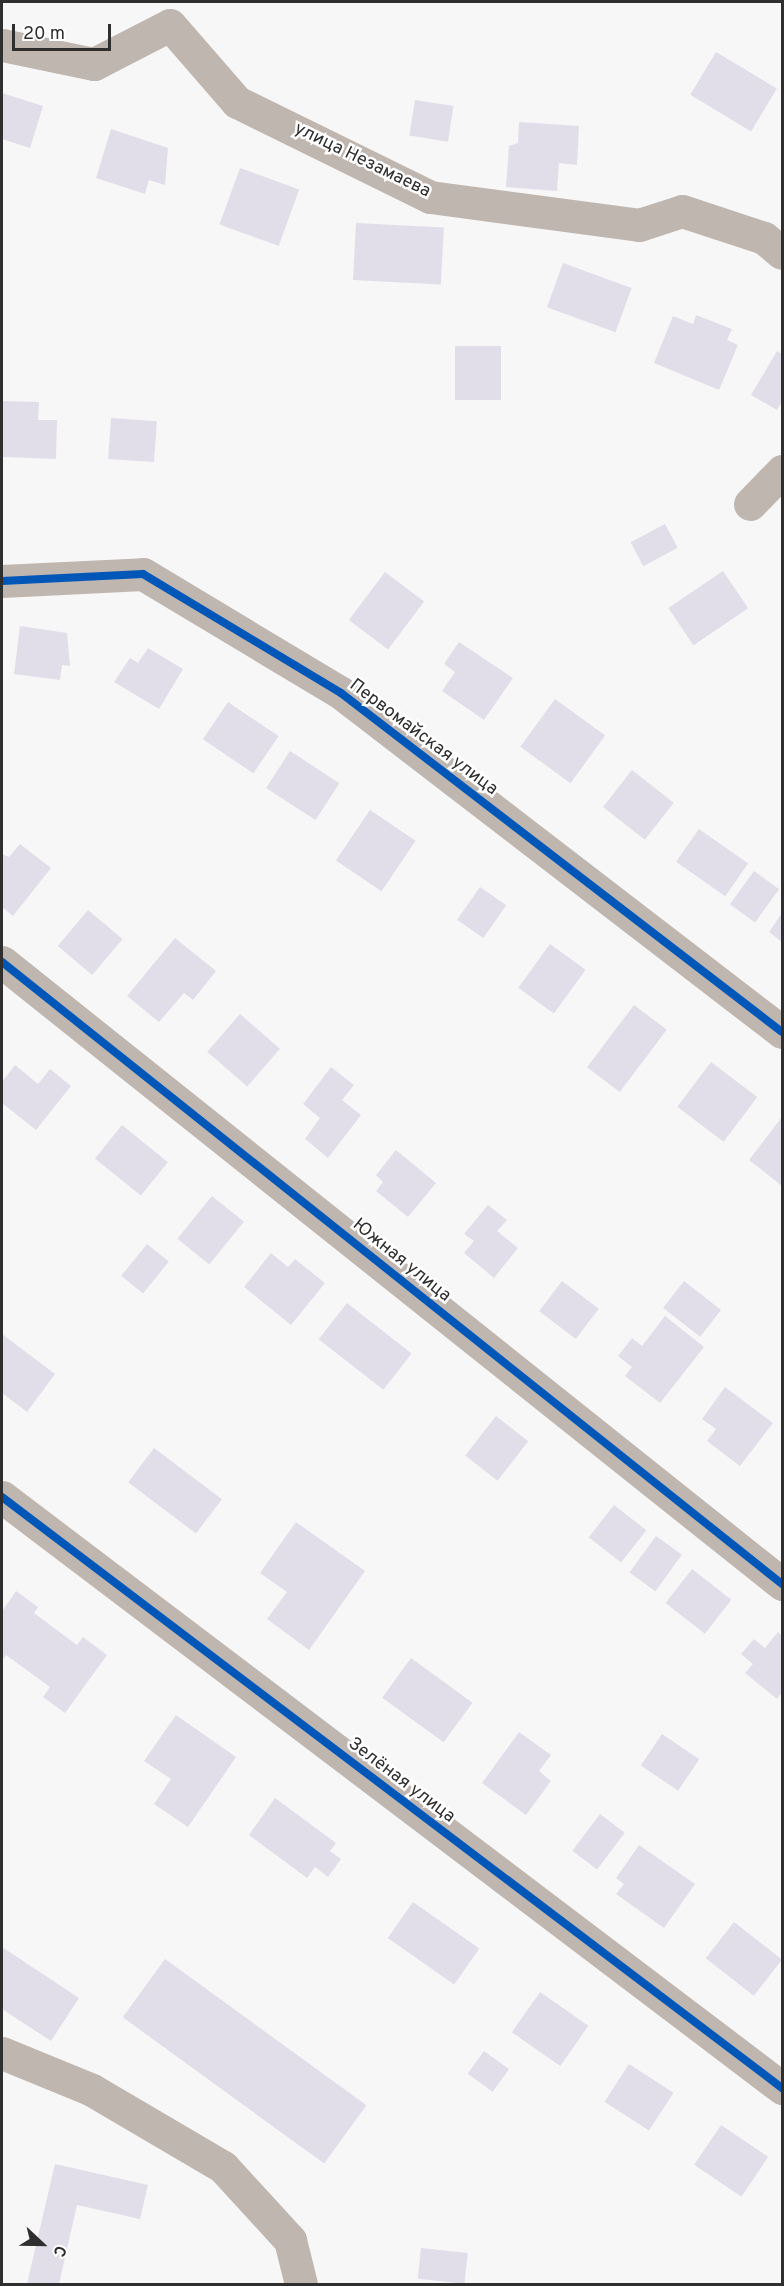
<!DOCTYPE html>
<html>
<head>
<meta charset="utf-8">
<style>
  body { margin:0 }
  #map { position:relative; width:784px; height:2286px; overflow:hidden; background:#f7f7f7; font-family:Overpass,sans-serif }
  div>[style] { position:absolute }
  [style*='--x'] { left:calc(var(--x)*1px); top:calc(var(--y)*1px); width:calc(var(--w)*1px); rotate:calc(var(--a)*1deg) }
  .building>* { inset:0; background:#e1deea; transform-origin:0 0 }
  .minor>* { height:33px; margin:-16.5px; padding:0 16.5px; transform-origin:16.5px; border-radius:16.5px; background:#c0b6b0 }
  .cycleway>* { height:8px; margin:-4px; padding:0 4px; transform-origin:4px; border-radius:4px; background:#0057b8 }
  span { translate:-50% -50%; white-space:nowrap; text-align:center; line-height:1.15; -webkit-text-stroke:5px #fff; paint-order:stroke }
  .street-label { font-size:18px; color:#2f2f30 }
  .frame { position:absolute; inset:0; border:3px solid #2f2f30; pointer-events:none }
  .north { position:absolute; left:12px; top:2214px; width:60px; height:60px; -webkit-text-stroke:4px #fff; paint-order:stroke; rotate:112deg; font-size:16px; font-weight:700; line-height:24px; text-align:center; color:#2f2f30 }
  .north::after { content:''; display:block; margin:auto; width:21px; height:27px; background:#2f2f30; clip-path:polygon(50% 0,100% 100%,50% 72%,0 100%) }
  .scale { position:absolute; left:12px; top:24px; width:99px; height:27px; box-sizing:border-box; border:3px solid #2f2f30; border-top:0; padding-left:8px; font-size:18px; line-height:21px; white-space:nowrap; color:#2f2f30; -webkit-text-stroke:4px #fff; paint-order:stroke }
</style>
</head>
<body>
<div id="map">
  <div class="building">
    <i style="left:716px;top:52px;width:71px;height:50px;rotate:31deg"></i>
    <i style="clip-path:polygon(2px 93px,43px 106px,30px 148px,2px 139px)"></i>
    <i style="left:415px;top:100px;width:39px;height:36px;rotate:9deg"></i>
    <i style="clip-path:polygon(519px 122px,579px 126px,577px 165px,559px 163px,557px 191px,506px 187px,509px 146px,518px 143px)"></i>
    <i style="clip-path:polygon(111px 129px,168px 148px,165px 185px,149px 180px,145px 194px,96px 178px)"></i>
    <i style="left:240px;top:168px;width:63px;height:60px;rotate:20deg"></i>
    <i style="left:356px;top:223px;width:88px;height:57px;rotate:3deg"></i>
    <i style="left:563px;top:263px;width:73px;height:47px;rotate:20deg"></i>
    <i style="clip-path:polygon(696px 315px,732px 329px,727px 340px,738px 345px,719px 390px,654px 363px,673px 316px,693px 324px)"></i>
    <i style="left:455px;top:346px;width:46px;height:54px"></i>
    <i style="clip-path:polygon(777px 351px,782px 354px,782px 401px,777px 410px,751px 395px)"></i>
    <i style="clip-path:polygon(2px 401px,39px 402px,38px 420px,57px 420px,56px 459px,2px 457px)"></i>
    <i style="left:111px;top:418px;width:46px;height:41px;rotate:4deg"></i>
    <i style="left:665px;top:524px;width:27px;height:39px;rotate:62deg"></i>
    <i style="left:723px;top:571px;width:45px;height:66px;rotate:56deg"></i>
    <i style="left:385px;top:572px;width:49px;height:60px;rotate:37deg"></i>
    <i style="clip-path:polygon(20px 626px,67px 633px,70px 666px,62px 665px,60px 680px,14px 674px)"></i>
    <i style="clip-path:polygon(459px 642px,513px 678px,484px 720px,442px 691px,455px 672px,444px 664px)"></i>
    <i style="clip-path:polygon(148px 648px,183px 669px,159px 709px,114px 682px,130px 658px,138px 663px)"></i>
    <i style="left:555px;top:699px;width:62px;height:59px;rotate:36deg"></i>
    <i style="left:228px;top:702px;width:61px;height:45px;rotate:34deg"></i>
    <i style="left:290px;top:751px;width:59px;height:44px;rotate:33deg"></i>
    <i style="left:632px;top:770px;width:53px;height:47px;rotate:38deg"></i>
    <i style="left:370px;top:810px;width:55px;height:61px;rotate:34deg"></i>
    <i style="left:699px;top:829px;width:60px;height:40px;rotate:35deg"></i>
    <i style="clip-path:polygon(20px 844px,51px 868px,13px 916px,2px 907px,2px 854px,9px 857px)"></i>
    <i style="left:754px;top:871px;width:31px;height:41px;rotate:36deg"></i>
    <i style="left:480px;top:887px;width:32px;height:40px;rotate:35deg"></i>
    <i style="left:88px;top:910px;width:45px;height:47px;rotate:40deg"></i>
    <i style="clip-path:polygon(782px 913px,782px 942px,769px 932px)"></i>
    <i style="clip-path:polygon(175px 938px,216px 971px,193px 1000px,184px 993px,159px 1022px,127px 996px)"></i>
    <i style="left:550px;top:944px;width:44px;height:54px;rotate:36deg"></i>
    <i style="left:634px;top:1005px;width:41px;height:78px;rotate:37deg"></i>
    <i style="left:240px;top:1014px;width:53px;height:50px;rotate:41deg"></i>
    <i style="left:711px;top:1062px;width:58px;height:56px;rotate:37deg"></i>
    <i style="clip-path:polygon(15px 1065px,38px 1084px,50px 1069px,71px 1086px,36px 1130px,2px 1103px,2px 1082px)"></i>
    <i style="clip-path:polygon(331px 1067px,354px 1085px,342px 1100px,361px 1115px,328px 1158px,305px 1139px,320px 1118px,303px 1104px)"></i>
    <i style="clip-path:polygon(782px 1117px,782px 1186px,749px 1160px)"></i>
    <i style="left:122px;top:1125px;width:59px;height:43px;rotate:39deg"></i>
    <i style="clip-path:polygon(396px 1150px,436px 1183px,408px 1217px,376px 1191px,383px 1182px,376px 1175px)"></i>
    <i style="left:212px;top:1196px;width:41px;height:55px;rotate:39deg"></i>
    <i style="clip-path:polygon(488px 1205px,507px 1220px,497px 1231px,518px 1248px,494px 1278px,464px 1253px,474px 1241px,464px 1234px)"></i>
    <i style="left:147px;top:1244px;width:28px;height:41px;rotate:39deg"></i>
    <i style="clip-path:polygon(271px 1253px,288px 1267px,295px 1259px,325px 1283px,291px 1325px,244px 1287px)"></i>
    <i style="left:562px;top:1281px;width:46px;height:38px;rotate:37deg"></i>
    <i style="left:684px;top:1281px;width:47px;height:34px;rotate:38deg"></i>
    <i style="left:347px;top:1303px;width:82px;height:46px;rotate:38deg"></i>
    <i style="clip-path:polygon(665px 1316px,704px 1347px,660px 1403px,625px 1376px,632px 1367px,618px 1356px,632px 1338px,642px 1346px)"></i>
    <i style="clip-path:polygon(2px 1334px,55px 1374px,27px 1412px,2px 1393px)"></i>
    <i style="clip-path:polygon(725px 1387px,773px 1423px,740px 1466px,707px 1441px,716px 1429px,702px 1419px)"></i>
    <i style="left:496px;top:1416px;width:41px;height:50px;rotate:38deg"></i>
    <i style="left:154px;top:1448px;width:85px;height:43px;rotate:37deg"></i>
    <i style="left:614px;top:1505px;width:41px;height:41px;rotate:38deg"></i>
    <i style="clip-path:polygon(296px 1522px,365px 1571px,309px 1650px,267px 1619px,287px 1592px,260px 1573px)"></i>
    <i style="left:656px;top:1536px;width:32px;height:45px;rotate:36deg"></i>
    <i style="left:692px;top:1569px;width:50px;height:43px;rotate:38deg"></i>
    <i style="clip-path:polygon(16px 1591px,38px 1607px,34px 1613px,77px 1645px,83px 1637px,107px 1655px,65px 1713px,43px 1697px,50px 1687px,6px 1655px,2px 1661px,2px 1611px)"></i>
    <i style="clip-path:polygon(778px 1632px,782px 1636px,782px 1692px,777px 1699px,745px 1673px,753px 1664px,741px 1654px,754px 1639px,765px 1648px)"></i>
    <i style="left:411px;top:1658px;width:76px;height:49px;rotate:36deg"></i>
    <i style="clip-path:polygon(176px 1715px,236px 1757px,188px 1827px,154px 1804px,171px 1779px,144px 1761px)"></i>
    <i style="clip-path:polygon(519px 1732px,551px 1755px,539px 1771px,551px 1781px,526px 1815px,482px 1783px)"></i>
    <i style="left:662px;top:1734px;width:45px;height:38px;rotate:34deg"></i>
    <i style="clip-path:polygon(275px 1798px,336px 1843px,330px 1851px,341px 1859px,328px 1877px,315px 1867px,307px 1878px,249px 1835px)"></i>
    <i style="left:600px;top:1814px;width:31px;height:46px;rotate:37deg"></i>
    <i style="clip-path:polygon(639px 1845px,695px 1884px,664px 1928px,616px 1894px,624px 1884px,616px 1878px)"></i>
    <i style="left:413px;top:1902px;width:81px;height:44px;rotate:35deg"></i>
    <i style="left:734px;top:1922px;width:61px;height:46px;rotate:38deg"></i>
    <i style="clip-path:polygon(2px 1947px,79px 1998px,51px 2041px,2px 2009px)"></i>
    <i style="left:165px;top:1959px;width:249px;height:72px;rotate:36deg"></i>
    <i style="left:540px;top:1992px;width:59px;height:49px;rotate:35deg"></i>
    <i style="left:484px;top:2051px;width:31px;height:28px;rotate:36deg"></i>
    <i style="left:629px;top:2064px;width:53px;height:45px;rotate:33deg"></i>
    <i style="left:721px;top:2125px;width:57px;height:48px;rotate:34deg"></i>
    <i style="clip-path:polygon(55px 2164px,148px 2185px,140px 2219px,77px 2205px,59px 2284px,27px 2284px)"></i>
    <i style="left:421px;top:2248px;width:47px;height:31px;rotate:6deg"></i>
  </div>
  <div class="minor">
    <i style="--x:2;--y:45;--w:94;--a:11.7"></i>
    <i style="--x:94;--y:64;--w:85;--a:-27.2"></i>
    <i style="--x:170;--y:25;--w:102;--a:49"></i>
    <i style="--x:237;--y:102;--w:215;--a:26.2"></i>
    <i style="--x:430;--y:197;--w:211;--a:7.6"></i>
    <i style="--x:639;--y:225;--w:45;--a:-18"></i>
    <i style="--x:682;--y:211;--w:86;--a:18.2"></i>
    <i style="--x:764;--y:238;--w:23;--a:40"></i>
    <i style="--x:750;--y:504;--w:46;--a:-45.9"></i>
    <i style="--x:2;--y:581;--w:141;--a:-2.8"></i>
    <i style="--x:143;--y:574;--w:231;--a:31"></i>
    <i style="--x:341;--y:693;--w:556;--a:37.55"></i>
    <i style="--x:2;--y:962;--w:998;--a:38.57"></i>
    <i style="--x:2;--y:1497;--w:979;--a:37.15"></i>
    <i style="--x:2;--y:2053;--w:97;--a:22.3"></i>
    <i style="--x:92;--y:2090;--w:152;--a:30.4"></i>
    <i style="--x:223;--y:2167;--w:99;--a:47.5"></i>
    <i style="--x:290;--y:2240;--w:45;--a:76"></i>
  </div>
  <div class="cycleway">
    <i style="--x:2;--y:581;--w:141;--a:-2.8"></i>
    <i style="--x:143;--y:574;--w:231;--a:31"></i>
    <i style="--x:341;--y:693;--w:556;--a:37.55"></i>
    <i style="--x:2;--y:962;--w:998;--a:38.57"></i>
    <i style="--x:2;--y:1497;--w:979;--a:37.15"></i>
  </div>
  <div class="street-label">
    <span style="left:362px;top:161px;rotate:26deg">улица Незамаева</span>
    <span style="left:423px;top:738px;rotate:37deg">Первомайская улица</span>
    <span style="left:401px;top:1261px;rotate:39deg">Южная улица</span>
    <span style="left:401px;top:1781px;rotate:37deg">Зелёная улица</span>
  </div>
  <div class="frame"></div>
  <div class="north">С</div>
  <div class="scale">20 m</div>
</div>
</body>
</html>
